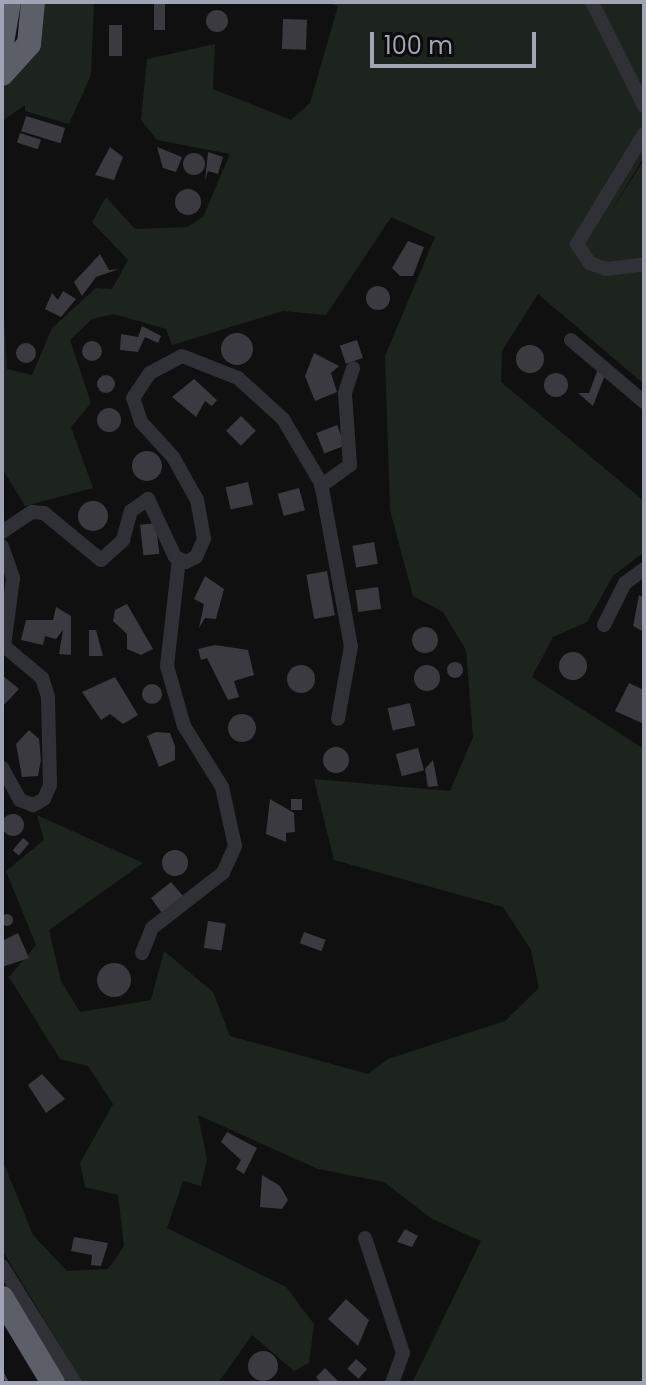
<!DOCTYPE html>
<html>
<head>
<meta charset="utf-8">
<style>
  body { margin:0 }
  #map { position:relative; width:646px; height:1385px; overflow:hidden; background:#101011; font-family:Poppins,sans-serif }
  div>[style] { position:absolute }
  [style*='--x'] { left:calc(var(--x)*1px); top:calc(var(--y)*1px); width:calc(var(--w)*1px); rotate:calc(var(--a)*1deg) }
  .green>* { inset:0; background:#1c241d }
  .building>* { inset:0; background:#3a3a40; transform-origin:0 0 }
  .round { border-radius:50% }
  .minor>* { height:14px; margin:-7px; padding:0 7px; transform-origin:7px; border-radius:7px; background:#303137 }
  .motorway>* { height:24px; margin:-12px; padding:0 12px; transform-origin:12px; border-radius:12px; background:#5c5e68 }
  .rail>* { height:3px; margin-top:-1.5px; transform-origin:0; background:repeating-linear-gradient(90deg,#474950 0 10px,transparent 0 18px) }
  span { translate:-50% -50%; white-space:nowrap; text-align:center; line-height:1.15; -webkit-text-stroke:8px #0b0b0c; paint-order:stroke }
  .frame { position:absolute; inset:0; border:4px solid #a0a4b4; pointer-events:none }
  .scale { position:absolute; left:370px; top:32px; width:166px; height:36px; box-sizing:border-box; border:4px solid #a0a4b4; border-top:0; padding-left:10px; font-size:24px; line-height:28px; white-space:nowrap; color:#a0a4b4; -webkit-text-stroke:6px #0b0b0c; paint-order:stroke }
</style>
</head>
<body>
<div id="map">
  <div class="green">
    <i style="clip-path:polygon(40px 2px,94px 2px,91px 75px,69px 124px,25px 111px,25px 105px,2px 121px,2px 81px)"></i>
    <i style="clip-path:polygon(325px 2px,644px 2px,644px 157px,610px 213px,644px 160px,644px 384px,538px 294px,502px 351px,501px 382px,644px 501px,644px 552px,613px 576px,587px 622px,553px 637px,532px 677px,644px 749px,644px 1383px,412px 1383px,481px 1241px,432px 1219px,384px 1182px,318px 1169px,198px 1115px,207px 1159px,201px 1186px,183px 1181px,167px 1228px,286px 1287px,314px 1324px,309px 1363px,294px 1371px,252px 1335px,218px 1383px,83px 1383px,2px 1250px,2px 1159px,33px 1235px,67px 1271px,108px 1269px,124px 1246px,118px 1195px,85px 1187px,80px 1163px,113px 1104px,88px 1066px,60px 1059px,9px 977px,36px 945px,6px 871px,44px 840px,37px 815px,143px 863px,49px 930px,61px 981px,80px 1012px,151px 1000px,164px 951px,213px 992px,230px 1036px,368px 1074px,388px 1059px,505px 1021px,539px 988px,531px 950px,503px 907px,334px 860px,314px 779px,450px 791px,473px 737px,466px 650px,443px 612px,413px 596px,390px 510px,385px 356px,435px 237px,391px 217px,326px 315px,283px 311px,172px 345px,166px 329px,114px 314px,92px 319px,70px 340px,91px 403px,71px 427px,93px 488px,25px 506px,2px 468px,2px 285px,7px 369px,32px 375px,52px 328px,96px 288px,112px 289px,128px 260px,92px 222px,106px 197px,135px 229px,187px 227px,203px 217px,230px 154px,157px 140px,141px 120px,147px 59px,215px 44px,213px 89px,291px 120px,310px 103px,338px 6px)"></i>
  </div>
  <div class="building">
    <i style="left:154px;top:2px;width:11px;height:28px"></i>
    <i class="round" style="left:206px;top:10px;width:22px;height:22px"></i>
    <i style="left:283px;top:19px;width:24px;height:30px;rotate:2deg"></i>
    <i style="left:109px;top:25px;width:13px;height:31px"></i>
    <i style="left:26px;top:116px;width:41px;height:16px;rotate:17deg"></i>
    <i style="left:20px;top:133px;width:22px;height:10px;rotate:18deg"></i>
    <i style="clip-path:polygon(110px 147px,123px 157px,114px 180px,95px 175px)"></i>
    <i style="clip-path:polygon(157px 147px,182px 157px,176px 172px,163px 168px)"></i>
    <i style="clip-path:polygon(208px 152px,223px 157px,218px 174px,208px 171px,205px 181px)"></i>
    <i class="round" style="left:183px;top:153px;width:22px;height:22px"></i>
    <i class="round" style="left:175px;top:189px;width:26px;height:26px"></i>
    <i style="clip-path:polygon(408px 241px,424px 247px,413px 276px,400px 276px,392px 268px)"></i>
    <i style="clip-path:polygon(100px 254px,109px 270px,119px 269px,96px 277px,82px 296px,74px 282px)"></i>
    <i class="round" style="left:366px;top:286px;width:24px;height:24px"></i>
    <i style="clip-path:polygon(63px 291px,76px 299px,61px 317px,45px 309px,52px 293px,58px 300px)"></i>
    <i style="clip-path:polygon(142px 326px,161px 336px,158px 343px,145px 337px,138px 352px,120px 350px,121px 334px,138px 337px)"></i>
    <i class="round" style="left:221px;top:333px;width:32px;height:32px"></i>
    <i style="left:357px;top:340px;width:19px;height:18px;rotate:72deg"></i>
    <i class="round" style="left:82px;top:341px;width:20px;height:20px"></i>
    <i class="round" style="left:16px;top:343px;width:20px;height:20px"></i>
    <i class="round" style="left:516px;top:345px;width:28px;height:28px"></i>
    <i style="clip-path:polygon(314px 353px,339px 366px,331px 373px,337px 392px,315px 401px,305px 376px)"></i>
    <i style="clip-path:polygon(598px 369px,605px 375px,593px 406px,578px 393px,589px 393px)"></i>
    <i class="round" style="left:544px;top:373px;width:24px;height:24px"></i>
    <i class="round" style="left:97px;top:375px;width:18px;height:18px"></i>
    <i style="clip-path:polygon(194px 379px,217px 400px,212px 406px,205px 401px,196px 417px,172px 397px)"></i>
    <i class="round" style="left:97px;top:408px;width:24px;height:24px"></i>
    <i style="left:241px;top:416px;width:21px;height:21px;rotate:45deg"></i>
    <i style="left:337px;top:425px;width:22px;height:22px;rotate:69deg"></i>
    <i class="round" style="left:132px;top:451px;width:30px;height:30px"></i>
    <i style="left:248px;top:482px;width:23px;height:23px;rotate:77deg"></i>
    <i style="left:299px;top:488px;width:23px;height:22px;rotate:75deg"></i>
    <i class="round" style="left:78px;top:501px;width:30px;height:30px"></i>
    <i style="left:156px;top:523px;width:31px;height:16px;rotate:84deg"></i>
    <i style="left:374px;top:542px;width:22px;height:22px;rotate:80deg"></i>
    <i style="left:327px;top:571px;width:45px;height:21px;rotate:80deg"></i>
    <i style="clip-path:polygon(205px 576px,224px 589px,216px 619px,205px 618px,199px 628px,204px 604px,194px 599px)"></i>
    <i style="left:378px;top:587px;width:22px;height:23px;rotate:82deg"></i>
    <i style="clip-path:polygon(639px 595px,644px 598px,644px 632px,633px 626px)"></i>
    <i style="clip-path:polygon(127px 604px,153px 649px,141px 655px,127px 649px,127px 634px,113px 621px,115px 610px)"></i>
    <i style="clip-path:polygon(56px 607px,71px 616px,71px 655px,59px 654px,63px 630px,56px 639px,45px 636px,43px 645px,21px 640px,26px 620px,53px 620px)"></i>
    <i class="round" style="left:412px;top:627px;width:26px;height:26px"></i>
    <i style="clip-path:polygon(89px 630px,96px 630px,103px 656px,89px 656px)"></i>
    <i style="clip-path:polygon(215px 645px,248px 650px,254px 675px,234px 681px,239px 697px,228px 700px,207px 658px,201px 660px,198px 649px)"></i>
    <i class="round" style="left:559px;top:652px;width:28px;height:28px"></i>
    <i class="round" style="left:447px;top:662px;width:16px;height:16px"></i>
    <i class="round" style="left:414px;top:665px;width:26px;height:26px"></i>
    <i class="round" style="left:287px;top:665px;width:28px;height:28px"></i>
    <i style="clip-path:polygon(2px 675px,19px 689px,2px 707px)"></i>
    <i style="clip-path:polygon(115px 677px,138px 715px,123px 724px,110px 714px,101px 720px,82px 692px)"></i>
    <i style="clip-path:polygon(629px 683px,644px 690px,644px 724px,615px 711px)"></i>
    <i class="round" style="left:142px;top:684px;width:20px;height:20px"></i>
    <i style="left:410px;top:703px;width:23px;height:23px;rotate:77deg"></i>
    <i class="round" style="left:228px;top:714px;width:28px;height:28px"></i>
    <i style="clip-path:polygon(29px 730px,39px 739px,41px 760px,38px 776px,22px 777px,16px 744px)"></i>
    <i style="clip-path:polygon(156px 732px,170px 733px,175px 746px,175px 760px,159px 767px,147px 736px)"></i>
    <i class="round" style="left:323px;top:747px;width:26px;height:26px"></i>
    <i style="left:418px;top:748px;width:23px;height:23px;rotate:75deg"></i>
    <i style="clip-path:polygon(433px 760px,438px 786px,428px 787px,425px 769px)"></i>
    <i style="clip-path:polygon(270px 799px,294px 813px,295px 832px,286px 833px,286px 842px,266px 834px)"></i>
    <i style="left:291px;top:799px;width:11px;height:11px"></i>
    <i class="round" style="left:2px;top:814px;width:22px;height:22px"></i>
    <i style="left:23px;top:838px;width:8px;height:16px;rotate:40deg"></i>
    <i class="round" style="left:162px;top:850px;width:26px;height:26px"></i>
    <i style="clip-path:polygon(171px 882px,183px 896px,164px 916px,151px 898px)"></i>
    <i class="round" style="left:1px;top:914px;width:12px;height:12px"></i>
    <i style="left:208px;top:921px;width:18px;height:27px;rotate:9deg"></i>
    <i style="left:304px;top:932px;width:23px;height:12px;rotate:20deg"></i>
    <i style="clip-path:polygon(18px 933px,29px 958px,2px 967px,2px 941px)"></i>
    <i class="round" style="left:97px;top:963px;width:34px;height:34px"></i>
    <i style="clip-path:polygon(42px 1074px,65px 1099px,46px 1113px,28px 1085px)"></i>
    <i style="clip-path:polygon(227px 1132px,257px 1148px,244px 1174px,236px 1169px,241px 1160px,221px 1142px)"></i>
    <i style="clip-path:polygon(262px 1175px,280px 1186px,288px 1200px,282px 1209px,260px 1207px)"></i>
    <i style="clip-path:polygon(405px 1229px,418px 1236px,412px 1247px,397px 1242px)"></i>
    <i style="clip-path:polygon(74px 1237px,108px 1243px,101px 1266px,91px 1265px,92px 1255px,71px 1251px)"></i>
    <i style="clip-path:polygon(346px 1299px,369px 1320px,358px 1346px,328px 1319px)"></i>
    <i class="round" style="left:248px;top:1351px;width:30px;height:30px"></i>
    <i style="left:356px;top:1359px;width:15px;height:13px;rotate:42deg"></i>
    <i style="clip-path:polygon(325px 1368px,340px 1383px,321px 1383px,316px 1377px)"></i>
  </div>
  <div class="minor">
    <i style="--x:592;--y:2;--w:116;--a:63.4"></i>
    <i style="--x:644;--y:134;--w:129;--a:121.3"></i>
    <i style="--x:577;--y:244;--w:23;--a:56"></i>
    <i style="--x:590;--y:263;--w:17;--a:21"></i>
    <i style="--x:606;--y:269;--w:38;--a:-7"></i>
    <i style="--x:571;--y:340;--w:96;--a:40.3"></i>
    <i style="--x:321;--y:486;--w:36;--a:-36"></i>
    <i style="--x:350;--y:465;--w:72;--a:-94"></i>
    <i style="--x:345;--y:393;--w:26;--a:-72"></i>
    <i style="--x:2;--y:532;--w:36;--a:-34"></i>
    <i style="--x:32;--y:512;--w:12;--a:5"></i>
    <i style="--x:44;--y:513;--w:74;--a:39.5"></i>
    <i style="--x:101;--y:560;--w:30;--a:-42"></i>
    <i style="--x:123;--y:540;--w:30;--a:-75"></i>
    <i style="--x:131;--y:511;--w:21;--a:-35"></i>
    <i style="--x:148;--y:499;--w:64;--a:65"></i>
    <i style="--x:175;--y:557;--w:12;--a:24"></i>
    <i style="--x:186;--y:562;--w:11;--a:-27"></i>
    <i style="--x:196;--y:557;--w:20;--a:-66"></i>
    <i style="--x:204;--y:539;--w:40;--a:-100"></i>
    <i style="--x:197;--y:500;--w:49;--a:-119.2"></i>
    <i style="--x:173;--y:457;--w:47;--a:-132.4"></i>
    <i style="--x:141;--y:422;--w:25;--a:-108"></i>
    <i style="--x:133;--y:398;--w:30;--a:-56"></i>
    <i style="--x:150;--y:373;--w:36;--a:-28"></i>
    <i style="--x:182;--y:356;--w:60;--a:21.4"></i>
    <i style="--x:238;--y:378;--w:61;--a:42.3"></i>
    <i style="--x:283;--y:419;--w:74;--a:59.3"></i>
    <i style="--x:321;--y:483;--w:166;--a:79.6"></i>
    <i style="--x:351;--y:646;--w:74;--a:100.1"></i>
    <i style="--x:2;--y:546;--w:34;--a:71"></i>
    <i style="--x:13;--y:578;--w:69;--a:97.5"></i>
    <i style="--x:4;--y:646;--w:50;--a:40.1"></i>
    <i style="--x:42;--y:678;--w:20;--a:72"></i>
    <i style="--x:48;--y:697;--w:88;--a:88.7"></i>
    <i style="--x:50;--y:785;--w:15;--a:113"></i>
    <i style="--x:44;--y:799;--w:13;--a:151"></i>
    <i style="--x:33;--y:805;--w:14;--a:-159"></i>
    <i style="--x:20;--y:800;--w:37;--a:-119"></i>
    <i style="--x:604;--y:625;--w:47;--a:-63.4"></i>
    <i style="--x:625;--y:583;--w:24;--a:-36"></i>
    <i style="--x:142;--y:953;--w:27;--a:-68"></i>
    <i style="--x:152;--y:928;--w:90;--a:-37.8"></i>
    <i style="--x:223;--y:873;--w:30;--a:-66"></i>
    <i style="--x:235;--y:846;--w:60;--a:-102.4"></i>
    <i style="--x:222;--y:787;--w:72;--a:-121.9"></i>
    <i style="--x:184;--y:726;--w:62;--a:-105.8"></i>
    <i style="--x:167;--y:666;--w:108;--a:-83.6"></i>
    <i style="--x:365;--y:1238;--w:121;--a:71.7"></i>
    <i style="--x:403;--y:1353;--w:32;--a:110"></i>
    <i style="--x:2;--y:1266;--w:138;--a:58"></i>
  </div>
  <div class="motorway">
    <i style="--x:2;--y:43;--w:42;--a:-80.3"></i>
    <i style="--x:2;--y:74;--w:40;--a:-48"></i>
    <i style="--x:29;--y:44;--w:42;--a:-84.6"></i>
    <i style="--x:2;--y:1298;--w:99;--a:59"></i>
  </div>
  <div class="rail">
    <i style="--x:2;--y:1372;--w:13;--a:61"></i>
  </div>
  <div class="frame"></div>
  <div class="scale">100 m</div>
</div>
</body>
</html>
